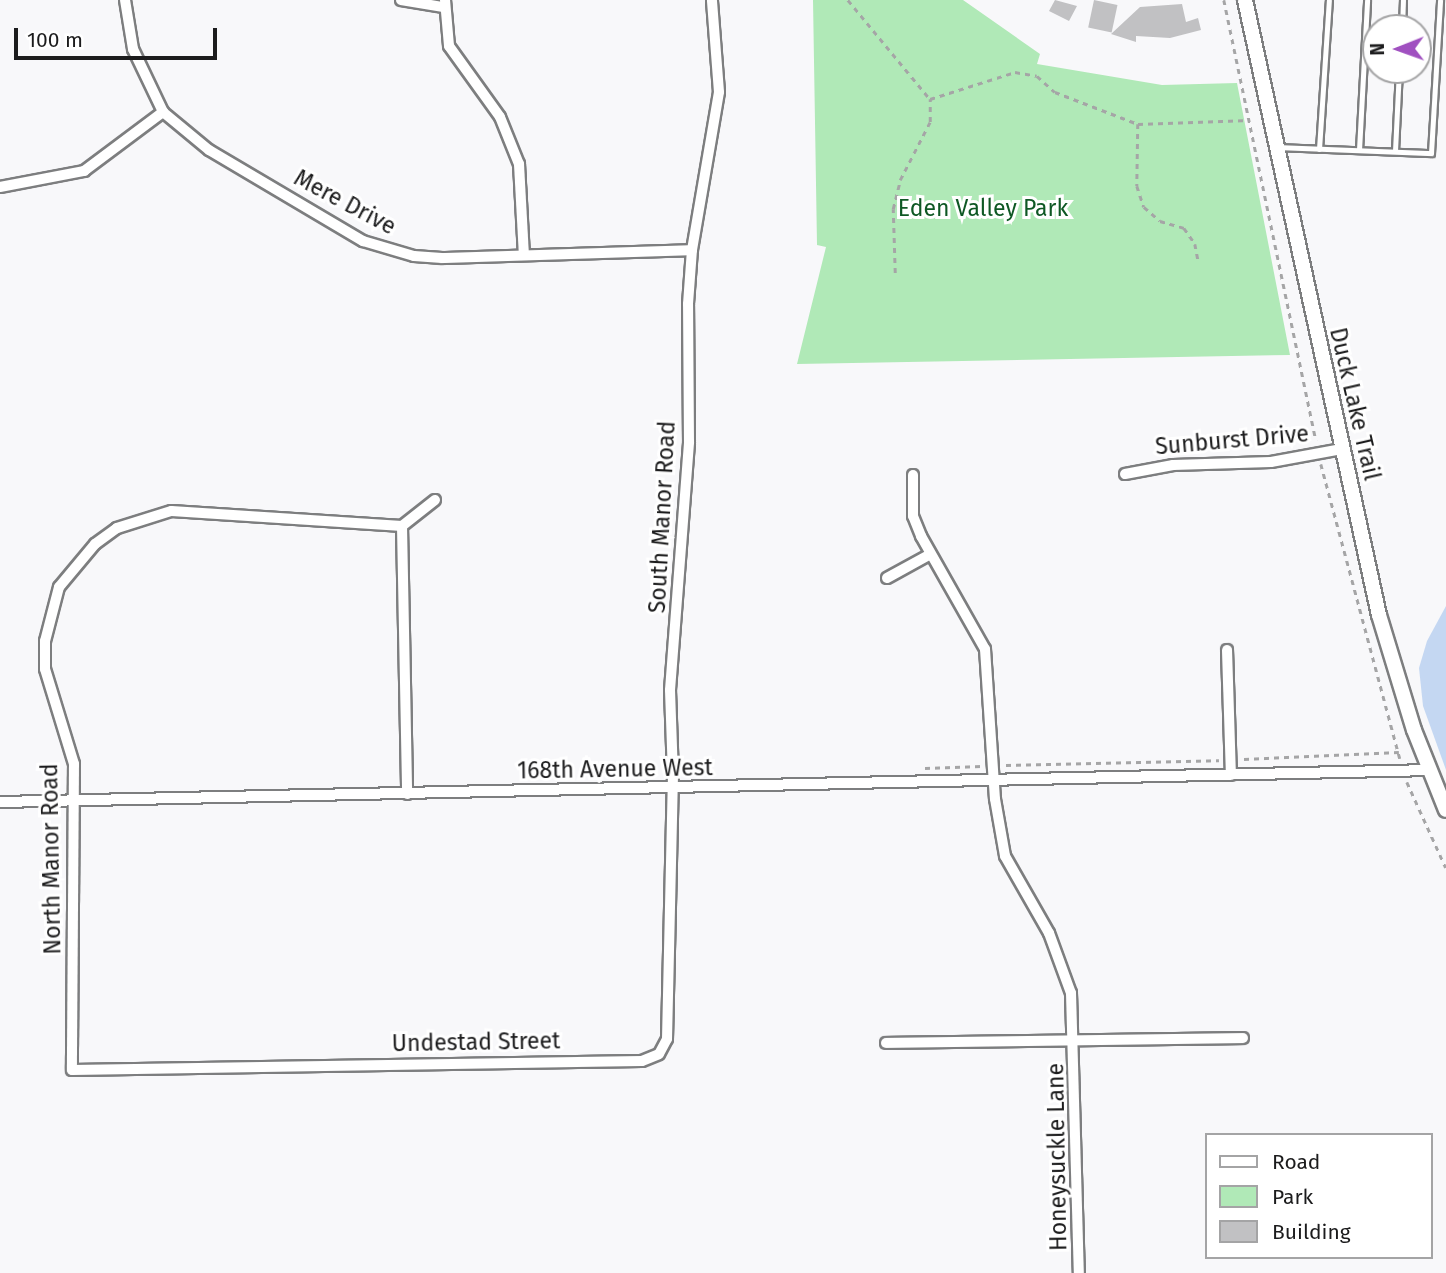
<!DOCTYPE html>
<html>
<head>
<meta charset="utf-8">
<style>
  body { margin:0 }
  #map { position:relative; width:1446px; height:1273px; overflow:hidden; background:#f8f8fa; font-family:"Fira Sans",sans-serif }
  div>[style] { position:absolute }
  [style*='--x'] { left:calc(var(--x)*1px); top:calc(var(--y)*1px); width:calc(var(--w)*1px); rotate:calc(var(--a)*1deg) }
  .green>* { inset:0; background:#b0e9b7 }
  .water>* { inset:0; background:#c4d7f2 }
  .building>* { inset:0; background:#c1c1c3; transform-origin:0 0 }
  .path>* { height:2.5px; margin-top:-1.25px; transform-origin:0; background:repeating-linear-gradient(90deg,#a5a5a6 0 5px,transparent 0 10px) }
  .roads { filter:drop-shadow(2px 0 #7d7e7f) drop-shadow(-2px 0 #7d7e7f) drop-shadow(0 2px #7d7e7f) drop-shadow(0 -2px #7d7e7f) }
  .service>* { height:5px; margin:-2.5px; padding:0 2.5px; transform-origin:2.5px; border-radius:2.5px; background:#fff }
  .minor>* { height:10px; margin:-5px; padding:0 5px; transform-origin:5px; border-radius:5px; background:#fff }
  .tertiary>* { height:14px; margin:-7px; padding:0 7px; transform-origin:7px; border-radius:7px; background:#fff }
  span { translate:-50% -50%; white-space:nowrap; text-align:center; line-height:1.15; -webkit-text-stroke:6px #fff; paint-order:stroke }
  .street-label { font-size:23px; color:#1c1c1d }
  .park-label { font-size:23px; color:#0e5824 }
  .legend { position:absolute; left:1205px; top:1133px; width:228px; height:126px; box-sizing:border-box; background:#fff; border:2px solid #a4a4a5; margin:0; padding:9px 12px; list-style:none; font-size:21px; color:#1c1c1d }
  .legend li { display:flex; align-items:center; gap:14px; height:35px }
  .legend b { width:35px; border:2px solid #a4a4a5 }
  .north { position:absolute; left:1362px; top:14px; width:70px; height:70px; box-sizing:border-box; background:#fff; border:2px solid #a4a4a5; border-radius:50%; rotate:269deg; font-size:19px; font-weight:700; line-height:28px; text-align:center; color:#1c1c1d }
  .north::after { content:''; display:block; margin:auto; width:24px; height:32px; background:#a050c0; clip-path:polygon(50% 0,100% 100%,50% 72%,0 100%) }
  .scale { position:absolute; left:14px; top:28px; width:203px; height:32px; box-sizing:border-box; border:4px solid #1c1c1d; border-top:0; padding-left:9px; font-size:21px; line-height:24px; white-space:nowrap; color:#1c1c1d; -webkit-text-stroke:5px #fff; paint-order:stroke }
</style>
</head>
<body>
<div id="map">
  <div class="green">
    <i style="clip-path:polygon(813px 0,963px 0,1040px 54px,1037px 64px,1162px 85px,1237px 83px,1290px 355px,797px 364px,826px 247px,817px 245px)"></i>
  </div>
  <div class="water">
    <i style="clip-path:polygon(1446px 606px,1446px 770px,1423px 706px,1419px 668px,1427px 641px)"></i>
  </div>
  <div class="building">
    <i style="clip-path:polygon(1055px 0,1077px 6px,1069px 21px,1049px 11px)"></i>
    <i style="left:1094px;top:0;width:24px;height:28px;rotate:12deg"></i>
    <i style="clip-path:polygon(1182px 4px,1186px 22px,1198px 18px,1201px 30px,1170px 38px,1136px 36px,1136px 42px,1111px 34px,1140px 7px)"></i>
  </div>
  <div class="path">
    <i style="--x:848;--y:0;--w:129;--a:50.4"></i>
    <i style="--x:1224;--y:0;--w:450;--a:78.2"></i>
    <i style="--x:1138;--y:124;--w:112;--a:-2"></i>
    <i style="--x:895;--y:273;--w:64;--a:-91.8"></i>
    <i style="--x:893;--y:209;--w:30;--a:-76"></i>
    <i style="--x:900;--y:180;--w:65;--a:-62.7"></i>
    <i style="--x:930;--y:122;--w:23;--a:-90"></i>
    <i style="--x:930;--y:99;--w:89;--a:-17.6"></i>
    <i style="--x:1015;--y:72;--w:22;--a:10"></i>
    <i style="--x:1037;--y:76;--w:24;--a:42"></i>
    <i style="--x:1055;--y:92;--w:89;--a:21.1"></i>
    <i style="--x:1138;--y:124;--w:62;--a:90.9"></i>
    <i style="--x:1137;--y:186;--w:22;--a:72"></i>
    <i style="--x:1144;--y:207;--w:21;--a:41"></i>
    <i style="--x:1160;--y:221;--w:25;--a:16"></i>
    <i style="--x:1184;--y:228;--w:19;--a:55"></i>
    <i style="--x:1195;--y:244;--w:16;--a:79"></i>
    <i style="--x:1321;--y:464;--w:305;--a:75"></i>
    <i style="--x:1244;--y:759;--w:155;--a:-2.6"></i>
    <i style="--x:1006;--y:765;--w:213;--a:-1.3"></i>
    <i style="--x:925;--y:768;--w:57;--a:-2"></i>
    <i style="--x:1407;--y:782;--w:94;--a:65.6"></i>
  </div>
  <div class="roads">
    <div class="service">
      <i style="--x:1402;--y:28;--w:28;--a:-88"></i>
      <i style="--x:1279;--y:147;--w:152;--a:2.3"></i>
      <i style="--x:1431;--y:153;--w:153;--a:-86.6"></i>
      <i style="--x:1319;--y:149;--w:149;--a:-86.2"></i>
      <i style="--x:1359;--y:150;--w:150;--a:-86.9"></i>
      <i style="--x:1395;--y:151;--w:81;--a:-87.2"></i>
    </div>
    <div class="minor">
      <i style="--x:125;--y:0;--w:50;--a:80.7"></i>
      <i style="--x:133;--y:49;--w:70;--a:64.5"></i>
      <i style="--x:163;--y:112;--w:60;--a:39.6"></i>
      <i style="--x:209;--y:150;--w:179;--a:30.6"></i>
      <i style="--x:363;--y:241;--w:53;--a:16.4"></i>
      <i style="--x:414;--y:256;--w:28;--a:4"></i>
      <i style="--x:442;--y:258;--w:250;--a:-1.8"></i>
      <i style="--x:401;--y:0;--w:43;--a:9.5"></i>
      <i style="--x:445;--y:0;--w:46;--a:85"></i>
      <i style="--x:449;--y:46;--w:87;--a:54.3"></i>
      <i style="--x:500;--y:117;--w:51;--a:68"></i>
      <i style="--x:519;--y:164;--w:91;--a:86.9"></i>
      <i style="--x:0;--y:187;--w:86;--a:-10.8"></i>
      <i style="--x:84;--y:171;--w:99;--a:-36.8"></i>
      <i style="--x:1125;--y:474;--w:49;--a:-10.6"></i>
      <i style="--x:1173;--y:465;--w:98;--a:-1.8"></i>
      <i style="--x:1271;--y:462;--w:72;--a:-10.4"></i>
      <i style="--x:913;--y:475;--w:41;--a:90"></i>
      <i style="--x:913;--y:516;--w:22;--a:68"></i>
      <i style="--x:921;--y:536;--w:130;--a:60.5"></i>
      <i style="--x:985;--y:649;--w:150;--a:86.2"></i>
      <i style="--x:995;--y:799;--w:58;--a:80"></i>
      <i style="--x:1005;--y:856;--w:89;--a:60.3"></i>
      <i style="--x:1049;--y:933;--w:64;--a:69.9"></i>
      <i style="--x:1071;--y:993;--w:280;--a:88.4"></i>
      <i style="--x:402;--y:526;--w:231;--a:-176.3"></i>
      <i style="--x:171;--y:511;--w:57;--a:162.5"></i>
      <i style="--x:117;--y:528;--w:27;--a:144"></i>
      <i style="--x:95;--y:544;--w:56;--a:129.9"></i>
      <i style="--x:59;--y:587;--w:56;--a:104.5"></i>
      <i style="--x:45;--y:641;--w:28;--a:90"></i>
      <i style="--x:45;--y:669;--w:99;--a:73"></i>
      <i style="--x:74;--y:764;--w:306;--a:90.4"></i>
      <i style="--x:72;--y:1070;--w:570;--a:-0.9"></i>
      <i style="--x:642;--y:1061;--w:18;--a:-22"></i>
      <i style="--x:659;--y:1054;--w:17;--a:-62"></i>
      <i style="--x:667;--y:1039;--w:263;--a:-88.7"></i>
      <i style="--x:673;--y:776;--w:86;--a:-92"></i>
      <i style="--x:670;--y:690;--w:249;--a:-85.6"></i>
      <i style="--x:689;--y:442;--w:138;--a:-90.4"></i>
      <i style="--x:688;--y:304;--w:54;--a:-85.8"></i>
      <i style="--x:692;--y:250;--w:160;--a:-80.3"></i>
      <i style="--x:719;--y:92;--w:92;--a:-94.4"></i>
      <i style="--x:402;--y:526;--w:268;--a:88.9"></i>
      <i style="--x:402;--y:526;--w:42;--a:-38.2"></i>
      <i style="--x:887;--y:578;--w:48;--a:-28.7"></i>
      <i style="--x:1227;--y:650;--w:125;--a:88.2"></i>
      <i style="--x:0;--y:802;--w:1428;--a:-1.28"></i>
      <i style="--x:886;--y:1043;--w:357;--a:-0.8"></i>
    </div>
    <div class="tertiary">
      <i style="--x:1245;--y:0;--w:629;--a:77.71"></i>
      <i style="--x:1379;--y:615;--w:120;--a:73.1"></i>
      <i style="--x:1414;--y:730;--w:86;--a:68.2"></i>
    </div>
  </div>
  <div class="street-label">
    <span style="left:345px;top:202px;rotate:28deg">Mere Drive</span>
    <span style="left:1355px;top:404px;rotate:77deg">Duck Lake Trail</span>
    <span style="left:1232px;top:440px;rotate:-5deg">Sunburst Drive</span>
    <span style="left:662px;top:517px;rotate:-87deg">South Manor Road</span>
    <span style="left:615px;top:769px;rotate:-1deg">168th Avenue West</span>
    <span style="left:51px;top:859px;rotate:-91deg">North Manor Road</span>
    <span style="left:476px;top:1042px;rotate:-1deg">Undestad Street</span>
    <span style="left:1057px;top:1157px;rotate:-91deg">Honeysuckle Lane</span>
  </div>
  <div class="park-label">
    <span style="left:983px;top:208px">Eden Valley Park</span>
  </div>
  <ul class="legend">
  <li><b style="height:9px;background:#fff"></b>Road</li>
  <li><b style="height:19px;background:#b0e9b7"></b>Park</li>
  <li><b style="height:19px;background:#c1c1c3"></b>Building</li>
  </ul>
  <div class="north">N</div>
  <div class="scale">100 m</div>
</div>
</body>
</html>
